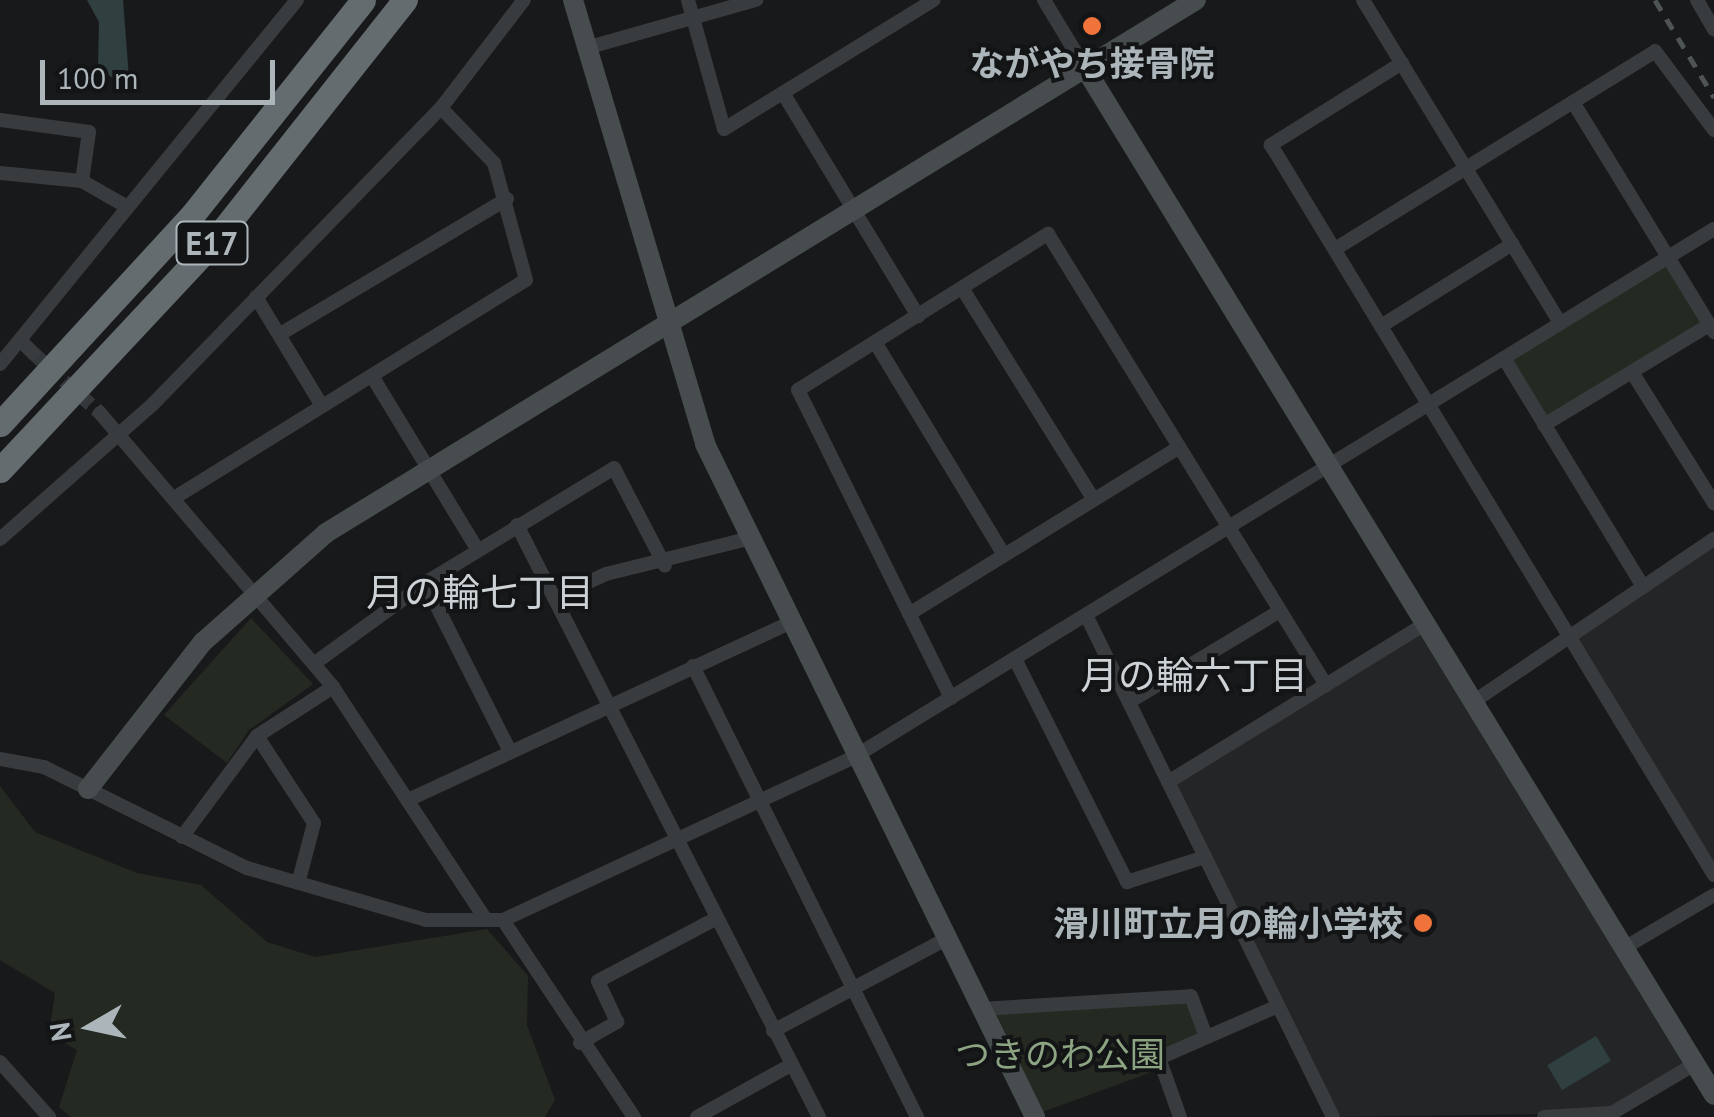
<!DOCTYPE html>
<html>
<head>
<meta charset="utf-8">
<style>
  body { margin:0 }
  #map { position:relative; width:1714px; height:1117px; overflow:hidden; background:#18191a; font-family:"PT Sans","Noto Sans JP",sans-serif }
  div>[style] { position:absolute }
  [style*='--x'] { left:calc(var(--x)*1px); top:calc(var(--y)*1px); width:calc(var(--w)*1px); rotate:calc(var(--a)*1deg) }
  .built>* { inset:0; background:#242527 }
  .green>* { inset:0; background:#242a22; transform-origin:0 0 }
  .water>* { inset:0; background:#303f40; transform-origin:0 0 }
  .street-tunnel>* { height:14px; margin-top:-7px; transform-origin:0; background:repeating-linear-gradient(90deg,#35383a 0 14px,transparent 0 21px) }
  .street>* { height:14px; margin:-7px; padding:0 7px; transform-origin:7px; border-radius:7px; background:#393c3f }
  .secondary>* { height:20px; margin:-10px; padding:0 10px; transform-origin:10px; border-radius:10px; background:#474c4f }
  .highway>* { height:25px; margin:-12.5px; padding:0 12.5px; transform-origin:12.5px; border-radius:12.5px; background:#656c70 }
  .rail>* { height:5px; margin-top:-2.5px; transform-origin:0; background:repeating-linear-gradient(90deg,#4e5356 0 12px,transparent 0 22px) }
  .dots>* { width:28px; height:28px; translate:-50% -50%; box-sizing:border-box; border:5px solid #131415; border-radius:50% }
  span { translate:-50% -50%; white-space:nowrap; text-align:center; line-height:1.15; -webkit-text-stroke:8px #131415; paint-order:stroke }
  .shield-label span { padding:2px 8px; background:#131415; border:2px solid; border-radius:8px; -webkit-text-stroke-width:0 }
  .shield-label { font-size:32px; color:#abb5ba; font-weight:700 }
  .poi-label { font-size:35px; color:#abb5ba; font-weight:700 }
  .right { translate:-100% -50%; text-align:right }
  .park-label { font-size:35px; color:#8ca482 }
  .neighbourhood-label { font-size:38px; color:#ccd2d6 }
  .north { position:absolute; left:40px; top:977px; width:100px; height:100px; -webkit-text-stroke:8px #131415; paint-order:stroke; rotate:261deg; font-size:28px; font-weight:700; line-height:40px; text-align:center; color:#abb5ba }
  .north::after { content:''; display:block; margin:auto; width:35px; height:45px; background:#abb5ba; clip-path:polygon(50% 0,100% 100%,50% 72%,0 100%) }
  .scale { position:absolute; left:40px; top:60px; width:235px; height:45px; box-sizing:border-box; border:5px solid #abb5ba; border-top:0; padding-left:12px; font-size:30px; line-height:35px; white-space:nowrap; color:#abb5ba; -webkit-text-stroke:8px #131415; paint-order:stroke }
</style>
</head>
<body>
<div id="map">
  <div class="built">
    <i style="clip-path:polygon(1714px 539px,1714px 875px,1569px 637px)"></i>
    <i style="clip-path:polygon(1425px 624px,1695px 1064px,1612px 1113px,1333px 1117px,1168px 782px)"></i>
  </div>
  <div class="green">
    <i style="left:1668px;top:257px;width:79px;height:193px;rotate:59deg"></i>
    <i style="clip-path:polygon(251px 618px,313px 684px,249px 730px,227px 763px,164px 715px)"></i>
    <i style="clip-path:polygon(0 786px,35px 832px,137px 873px,201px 885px,267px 942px,315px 957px,487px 929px,528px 976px,527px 1025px,555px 1100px,545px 1117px,71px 1117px,59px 1107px,77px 1050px,49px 1034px,55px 993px,0 960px)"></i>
    <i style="clip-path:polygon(1191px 996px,1205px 1034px,1171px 1047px,1163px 1068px,1034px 1115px,981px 1009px)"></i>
  </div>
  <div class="water">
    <i style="clip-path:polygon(87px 0,123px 0,130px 91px,98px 67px,99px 22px)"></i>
    <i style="left:1596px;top:1036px;width:29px;height:57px;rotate:59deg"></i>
  </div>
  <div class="street-tunnel">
    <i style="--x:33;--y:353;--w:90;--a:41.8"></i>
  </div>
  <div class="street">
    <i style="--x:688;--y:0;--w:134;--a:74.4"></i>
    <i style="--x:724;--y:129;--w:246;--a:-31.6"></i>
    <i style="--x:1044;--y:0;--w:79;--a:58.9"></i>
    <i style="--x:1363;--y:0;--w:378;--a:58.6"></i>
    <i style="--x:1697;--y:0;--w:34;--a:60"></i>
    <i style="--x:586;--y:48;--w:177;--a:-15.8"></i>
    <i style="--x:1402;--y:63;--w:155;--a:148"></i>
    <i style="--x:1271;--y:145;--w:854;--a:58.75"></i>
    <i style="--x:783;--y:93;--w:261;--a:58.8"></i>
    <i style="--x:1573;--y:102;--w:270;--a:58.5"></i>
    <i style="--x:0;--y:120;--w:90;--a:7.7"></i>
    <i style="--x:89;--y:132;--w:49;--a:98.1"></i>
    <i style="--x:0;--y:173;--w:82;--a:5.6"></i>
    <i style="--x:82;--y:181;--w:46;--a:29.9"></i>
    <i style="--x:1335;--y:249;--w:376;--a:-31.7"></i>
    <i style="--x:1655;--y:51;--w:99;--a:53.2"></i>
    <i style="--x:962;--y:288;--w:246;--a:58.1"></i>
    <i style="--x:256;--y:297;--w:127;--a:58.8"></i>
    <i style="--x:1381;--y:326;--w:155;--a:-32"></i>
    <i style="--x:282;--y:333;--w:262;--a:-30.8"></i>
    <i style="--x:21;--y:341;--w:17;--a:45"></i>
    <i style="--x:875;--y:342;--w:245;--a:58.8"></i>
    <i style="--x:1504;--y:358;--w:268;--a:58.7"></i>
    <i style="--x:0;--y:364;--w:470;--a:-50.8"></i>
    <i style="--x:1632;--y:372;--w:155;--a:58"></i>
    <i style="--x:372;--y:376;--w:204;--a:58.7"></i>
    <i style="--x:100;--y:413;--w:360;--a:49.6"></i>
    <i style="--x:333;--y:687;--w:275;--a:56.7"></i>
    <i style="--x:1544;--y:425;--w:193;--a:-31.2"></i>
    <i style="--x:179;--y:495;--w:408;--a:-31.8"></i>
    <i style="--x:526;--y:280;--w:121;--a:-105.3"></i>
    <i style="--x:494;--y:163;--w:76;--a:-133.9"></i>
    <i style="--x:517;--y:525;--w:665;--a:62.97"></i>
    <i style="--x:0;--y:539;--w:204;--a:-41.4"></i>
    <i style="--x:153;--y:404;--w:413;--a:-45.8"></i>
    <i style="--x:441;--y:108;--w:136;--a:-52.5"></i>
    <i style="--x:425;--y:583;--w:186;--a:63.2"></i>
    <i style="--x:554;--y:598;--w:57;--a:-24.8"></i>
    <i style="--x:606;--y:574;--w:145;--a:-13.9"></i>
    <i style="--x:909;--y:614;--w:317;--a:-31.7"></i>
    <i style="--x:1086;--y:615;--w:559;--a:63.8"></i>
    <i style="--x:1015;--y:659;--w:250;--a:63.3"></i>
    <i style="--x:1127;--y:882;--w:82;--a:-17.8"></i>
    <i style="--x:315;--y:663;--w:136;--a:-36"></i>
    <i style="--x:425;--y:583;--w:221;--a:-31.3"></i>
    <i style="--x:614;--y:468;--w:110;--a:62.5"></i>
    <i style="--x:693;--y:666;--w:504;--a:63.59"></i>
    <i style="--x:951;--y:698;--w:344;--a:-116.4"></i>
    <i style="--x:798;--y:390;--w:295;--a:-32"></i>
    <i style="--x:1048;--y:234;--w:530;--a:58.35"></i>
    <i style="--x:1129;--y:702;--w:176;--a:-31.1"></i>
    <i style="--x:1473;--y:702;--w:291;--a:-34.1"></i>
    <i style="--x:257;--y:736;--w:104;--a:56.8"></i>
    <i style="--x:314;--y:823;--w:59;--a:104.7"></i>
    <i style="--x:0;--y:759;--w:45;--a:10.3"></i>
    <i style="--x:44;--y:767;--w:227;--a:26.5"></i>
    <i style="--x:247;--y:868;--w:186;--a:16.2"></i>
    <i style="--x:426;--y:920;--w:77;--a:0"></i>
    <i style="--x:503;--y:920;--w:237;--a:56.4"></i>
    <i style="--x:1168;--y:782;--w:302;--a:-31.6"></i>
    <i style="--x:408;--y:800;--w:420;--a:-24.9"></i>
    <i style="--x:182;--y:837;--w:126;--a:-53.4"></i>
    <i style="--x:257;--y:736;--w:90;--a:-32.8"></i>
    <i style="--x:503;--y:920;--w:387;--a:-24.9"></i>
    <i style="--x:854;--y:757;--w:1009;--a:-31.55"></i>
    <i style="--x:1624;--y:948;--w:104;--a:-30.5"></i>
    <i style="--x:981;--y:1009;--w:210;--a:-3.5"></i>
    <i style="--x:1191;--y:996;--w:40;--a:69.8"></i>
    <i style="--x:773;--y:1031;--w:196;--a:-28"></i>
    <i style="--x:580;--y:1043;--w:43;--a:-29.6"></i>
    <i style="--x:617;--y:1022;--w:45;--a:-114.9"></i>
    <i style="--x:598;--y:981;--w:132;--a:-27.9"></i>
    <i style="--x:0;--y:1062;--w:74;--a:48.3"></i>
    <i style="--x:697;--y:1117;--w:107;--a:-29"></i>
    <i style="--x:1180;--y:1117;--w:63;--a:-109.6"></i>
    <i style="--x:1159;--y:1058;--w:130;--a:-23.6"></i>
    <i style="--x:1544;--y:1117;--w:68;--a:-3.4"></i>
    <i style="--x:1612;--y:1113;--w:96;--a:-30.6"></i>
  </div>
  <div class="secondary">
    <i style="--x:573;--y:0;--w:463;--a:73.4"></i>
    <i style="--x:705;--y:444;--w:750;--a:63.88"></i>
    <i style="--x:1085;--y:68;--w:1204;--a:58.51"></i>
    <i style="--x:88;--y:789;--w:187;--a:-52"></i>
    <i style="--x:203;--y:642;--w:164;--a:-41.5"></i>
    <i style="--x:326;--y:533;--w:1020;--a:-31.49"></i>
  </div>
  <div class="highway">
    <i style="--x:0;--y:424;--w:285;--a:-47.4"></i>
    <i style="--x:193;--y:214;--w:273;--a:-51.5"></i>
    <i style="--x:0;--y:470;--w:316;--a:-46.9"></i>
    <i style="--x:216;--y:239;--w:305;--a:-51.7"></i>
  </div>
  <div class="rail">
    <i style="--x:1655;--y:0;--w:114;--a:58.7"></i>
  </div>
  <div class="dots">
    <i style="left:1092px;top:26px;background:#f0733b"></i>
    <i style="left:1423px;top:923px;background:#f0733b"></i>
  </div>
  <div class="shield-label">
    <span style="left:212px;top:243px">E17</span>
  </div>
  <div class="poi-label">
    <span style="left:1092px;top:63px">ながやち接骨院</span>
    <span class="right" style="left:1403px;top:923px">滑川町立月の輪小学校</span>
  </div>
  <div class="park-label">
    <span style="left:1060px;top:1054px">つきのわ公園</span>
  </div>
  <div class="neighbourhood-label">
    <span style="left:480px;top:592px">月の輪七丁目</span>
    <span style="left:1194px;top:675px">月の輪六丁目</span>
  </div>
  <div class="north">N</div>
  <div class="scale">100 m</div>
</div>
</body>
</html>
